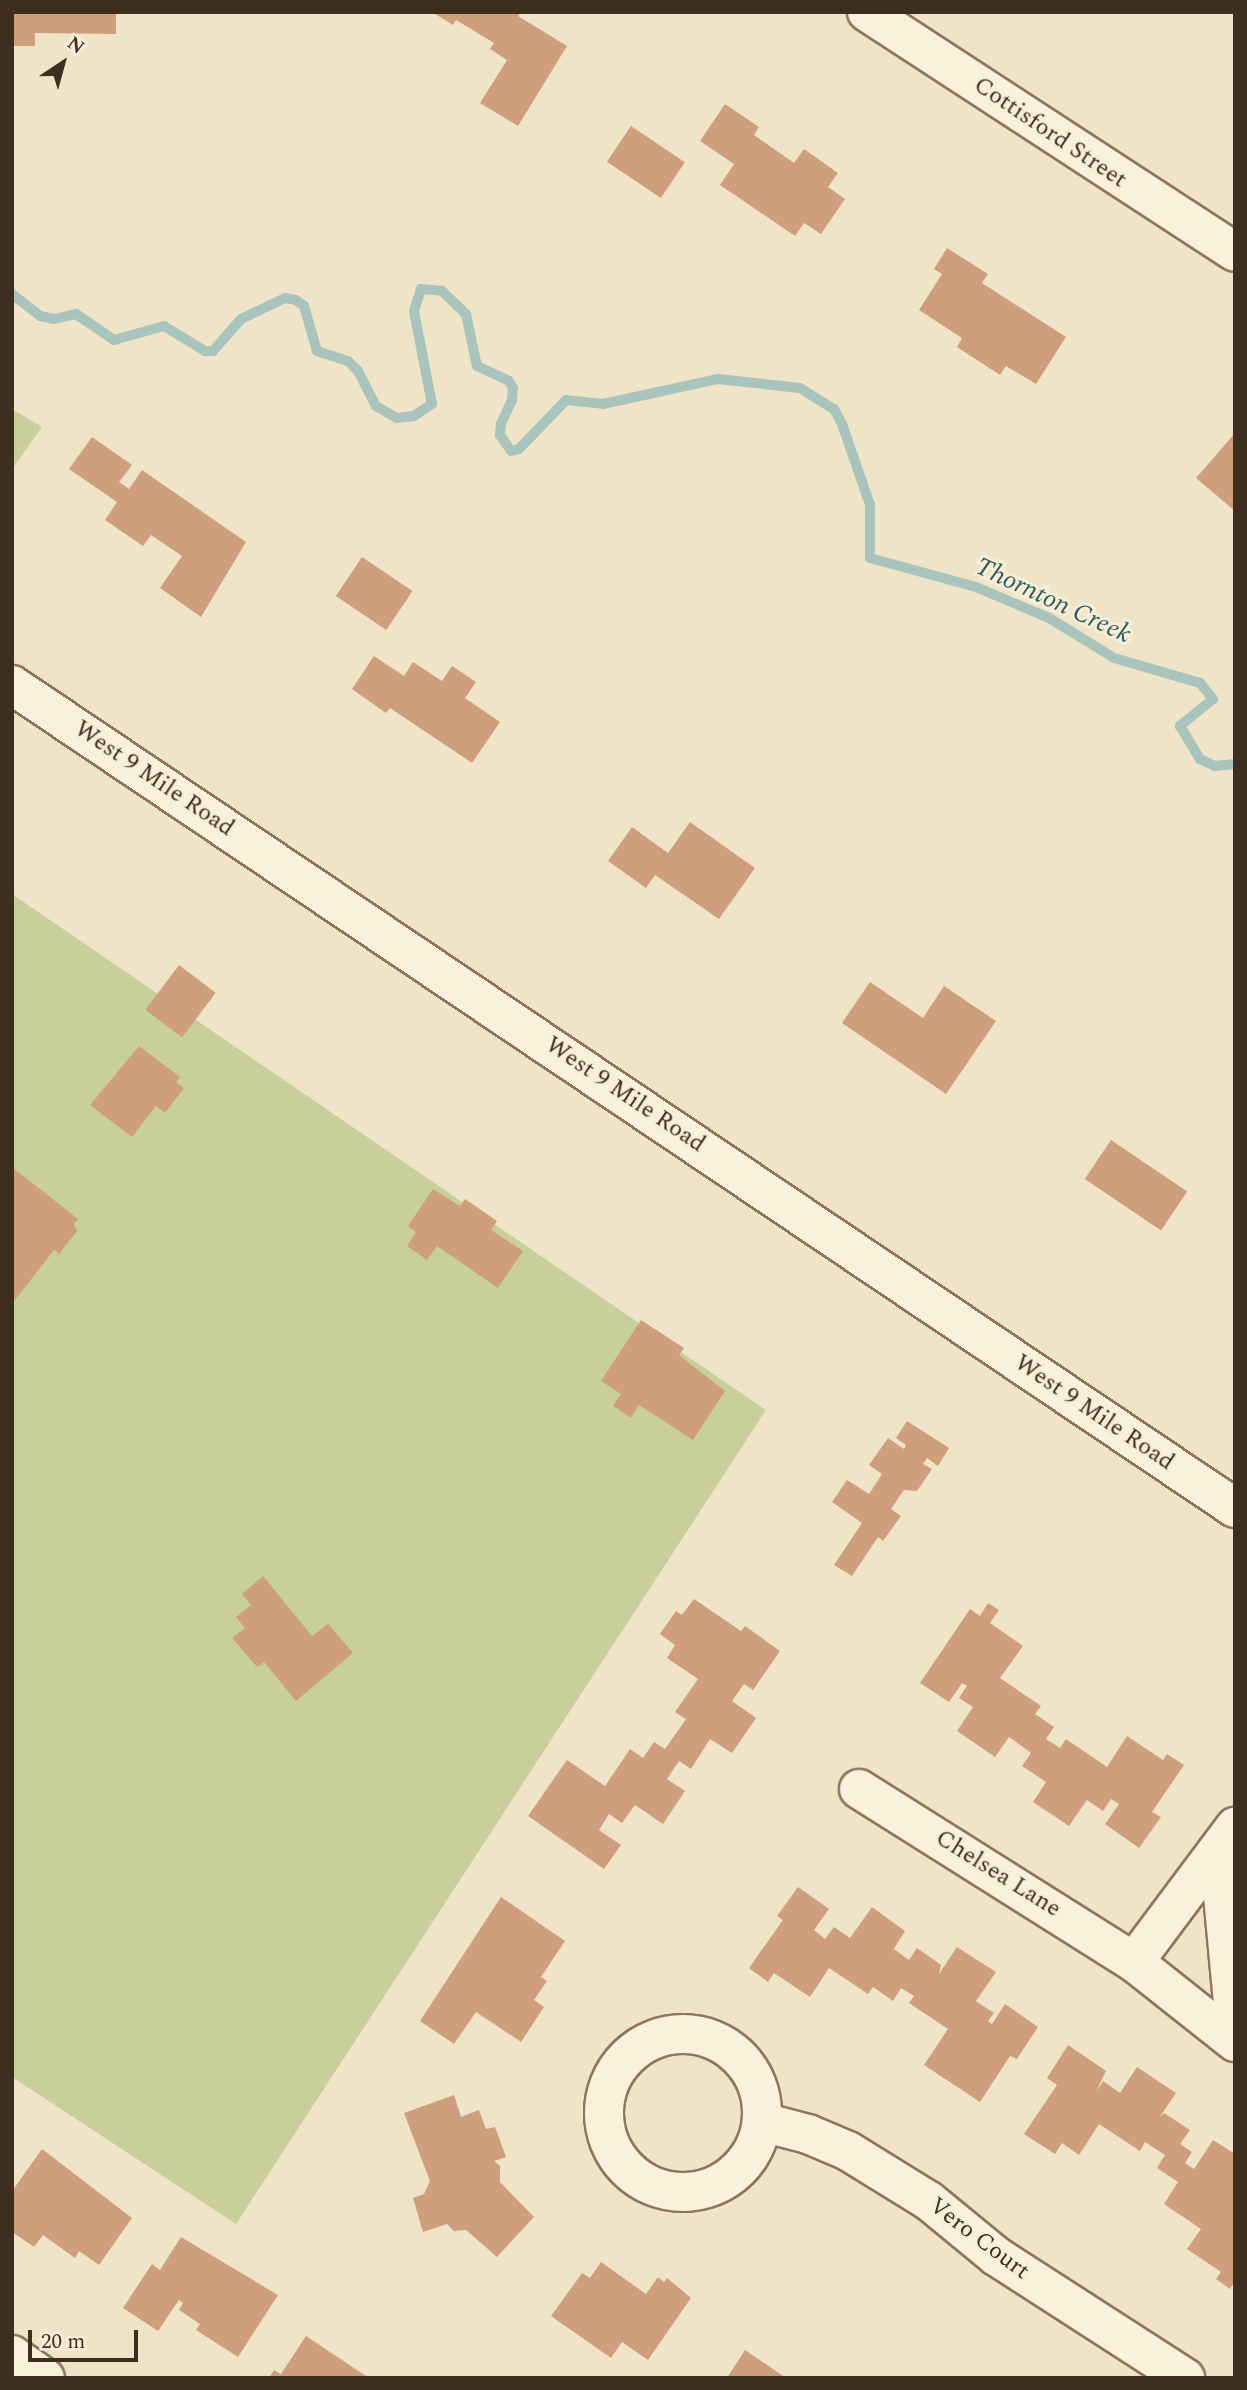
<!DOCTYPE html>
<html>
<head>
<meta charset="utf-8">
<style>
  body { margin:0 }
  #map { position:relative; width:1247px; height:2390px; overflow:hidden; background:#f0e4c8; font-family:Spectral,serif }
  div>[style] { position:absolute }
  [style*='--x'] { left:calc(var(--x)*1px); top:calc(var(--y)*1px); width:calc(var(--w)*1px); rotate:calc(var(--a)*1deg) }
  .green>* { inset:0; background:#c9cf9b }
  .stream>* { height:10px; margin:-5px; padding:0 5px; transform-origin:5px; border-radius:5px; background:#a9c4bc }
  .building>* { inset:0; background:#cf9f7d; transform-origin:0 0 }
  .roads { filter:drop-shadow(2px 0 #8d765c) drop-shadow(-2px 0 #8d765c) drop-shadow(0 2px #8d765c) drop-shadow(0 -2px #8d765c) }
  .street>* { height:38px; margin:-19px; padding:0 19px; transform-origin:19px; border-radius:19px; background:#faf1dc }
  .street>.ring { margin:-19px; padding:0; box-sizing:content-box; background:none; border:38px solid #faf1dc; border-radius:50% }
  .secondary>* { height:38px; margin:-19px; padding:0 19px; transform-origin:19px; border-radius:19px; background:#faf1dc }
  span { translate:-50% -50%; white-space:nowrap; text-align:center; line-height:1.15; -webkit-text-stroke:6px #f7eed8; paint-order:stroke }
  .street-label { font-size:24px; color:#3d2e20 }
  .water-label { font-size:26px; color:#2f5d5a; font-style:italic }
  .frame { position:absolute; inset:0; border:14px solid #3d2e20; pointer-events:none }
  .north { position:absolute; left:28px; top:28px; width:70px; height:70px; -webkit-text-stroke:5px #f7eed8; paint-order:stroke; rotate:36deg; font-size:19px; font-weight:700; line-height:28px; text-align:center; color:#3d2e20 }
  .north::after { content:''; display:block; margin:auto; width:24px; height:32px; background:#3d2e20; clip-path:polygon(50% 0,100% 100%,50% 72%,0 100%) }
  .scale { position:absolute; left:28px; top:2330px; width:110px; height:32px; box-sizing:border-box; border:4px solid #3d2e20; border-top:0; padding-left:9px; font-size:21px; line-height:24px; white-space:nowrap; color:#3d2e20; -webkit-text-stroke:5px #f7eed8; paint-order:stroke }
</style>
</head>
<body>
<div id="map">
  <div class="green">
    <i style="clip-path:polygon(12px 409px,42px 427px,12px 469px)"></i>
    <i style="clip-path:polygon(12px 894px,766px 1410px,236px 2224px,12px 2077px)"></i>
  </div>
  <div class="stream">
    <i style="--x:12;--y:294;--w:36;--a:38"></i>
    <i style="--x:40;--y:316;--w:14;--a:12"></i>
    <i style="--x:54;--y:319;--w:23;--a:-13"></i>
    <i style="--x:76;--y:314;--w:46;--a:34.4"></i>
    <i style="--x:114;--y:340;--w:52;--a:-15.6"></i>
    <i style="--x:164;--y:326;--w:48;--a:31.4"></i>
    <i style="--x:205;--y:351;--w:8;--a:0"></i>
    <i style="--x:213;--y:351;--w:43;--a:-48.8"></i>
    <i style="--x:241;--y:319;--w:49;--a:-25.5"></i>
    <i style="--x:285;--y:298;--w:11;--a:10"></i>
    <i style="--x:296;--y:300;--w:10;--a:37"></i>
    <i style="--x:304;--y:306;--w:47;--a:73.9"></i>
    <i style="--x:317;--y:351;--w:33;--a:18"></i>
    <i style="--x:348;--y:361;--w:14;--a:45"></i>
    <i style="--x:358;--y:371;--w:39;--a:63"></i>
    <i style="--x:376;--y:406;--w:24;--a:30"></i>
    <i style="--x:397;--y:418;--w:17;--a:-7"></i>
    <i style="--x:414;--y:416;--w:22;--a:-34"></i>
    <i style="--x:432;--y:404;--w:95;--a:-101"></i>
    <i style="--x:414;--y:311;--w:23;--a:-72"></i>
    <i style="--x:421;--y:289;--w:21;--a:5"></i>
    <i style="--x:442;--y:291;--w:33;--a:44"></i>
    <i style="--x:466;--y:314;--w:53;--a:78.1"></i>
    <i style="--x:477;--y:366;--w:35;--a:25"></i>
    <i style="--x:509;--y:381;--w:8;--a:60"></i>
    <i style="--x:513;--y:388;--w:12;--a:95"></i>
    <i style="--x:512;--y:400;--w:26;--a:115"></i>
    <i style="--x:501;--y:424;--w:11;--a:95"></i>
    <i style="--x:500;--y:435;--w:19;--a:55"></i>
    <i style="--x:511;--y:451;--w:8;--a:-14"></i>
    <i style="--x:519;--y:449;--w:68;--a:-46.2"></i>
    <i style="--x:566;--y:400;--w:37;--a:6"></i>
    <i style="--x:603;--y:404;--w:118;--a:-12.3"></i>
    <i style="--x:718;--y:379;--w:82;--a:6.3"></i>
    <i style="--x:800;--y:388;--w:40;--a:32"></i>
    <i style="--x:834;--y:409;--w:17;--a:62"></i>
    <i style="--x:842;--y:424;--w:86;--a:70.9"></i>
    <i style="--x:870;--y:505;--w:53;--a:90"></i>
    <i style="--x:870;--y:558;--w:110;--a:15.3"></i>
    <i style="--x:976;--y:587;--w:79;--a:23"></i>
    <i style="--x:1049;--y:618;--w:76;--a:31.6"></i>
    <i style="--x:1114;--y:658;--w:90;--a:16.2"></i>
    <i style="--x:1200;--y:683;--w:21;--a:51"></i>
    <i style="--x:1213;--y:699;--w:43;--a:140.7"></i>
    <i style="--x:1180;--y:726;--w:39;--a:59"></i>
    <i style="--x:1200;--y:759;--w:17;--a:25"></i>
    <i style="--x:1215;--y:766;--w:20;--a:-6"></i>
  </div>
  <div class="building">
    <i style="clip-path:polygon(12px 12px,116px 12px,116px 34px,35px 33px,35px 46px,12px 46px)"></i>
    <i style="clip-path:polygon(432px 12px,521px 12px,518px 16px,567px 46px,518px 126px,480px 103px,507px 60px,490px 49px,494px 43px,456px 20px,453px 25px)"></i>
    <i style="clip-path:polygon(725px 104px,759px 127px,754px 135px,794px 163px,804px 149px,838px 173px,828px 187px,845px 199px,821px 234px,804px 223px,795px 236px,720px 185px,734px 164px,700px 141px)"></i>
    <i style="left:631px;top:126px;width:65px;height:43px;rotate:34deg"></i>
    <i style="clip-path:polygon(947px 248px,988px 274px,982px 283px,1066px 337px,1036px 384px,1006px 366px,1000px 375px,957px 347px,962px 338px,919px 310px,942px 274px,934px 269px)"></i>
    <i style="clip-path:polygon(1235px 433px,1235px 511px,1196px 478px)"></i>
    <i style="clip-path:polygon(92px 437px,132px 465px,119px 482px,129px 489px,142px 470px,246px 542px,201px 617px,160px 588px,182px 556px,151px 535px,143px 546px,105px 520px,117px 502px,69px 469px)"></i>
    <i style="left:362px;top:557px;width:61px;height:47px;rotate:34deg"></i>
    <i style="clip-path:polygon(374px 656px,404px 676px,413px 662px,442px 681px,452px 666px,476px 682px,465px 698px,500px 722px,472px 763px,390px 708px,386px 713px,352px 689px)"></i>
    <i style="clip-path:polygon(690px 822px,755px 868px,719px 919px,655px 875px,646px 888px,608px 861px,632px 827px,668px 853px)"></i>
    <i style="left:179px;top:965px;width:46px;height:56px;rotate:37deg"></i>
    <i style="clip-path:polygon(870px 982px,923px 1018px,944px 986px,996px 1021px,946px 1094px,842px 1023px)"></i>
    <i style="clip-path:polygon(139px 1046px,180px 1077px,176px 1082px,184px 1088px,165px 1113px,156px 1106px,132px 1137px,90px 1105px)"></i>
    <i style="left:1111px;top:1140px;width:92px;height:47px;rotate:34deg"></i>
    <i style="clip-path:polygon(12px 1167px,78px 1219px,74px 1224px,77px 1231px,59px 1254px,54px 1250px,12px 1304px)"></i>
    <i style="clip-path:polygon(433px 1189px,460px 1206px,465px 1199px,497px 1221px,491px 1230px,523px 1251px,498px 1288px,437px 1246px,427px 1260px,407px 1246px,416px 1232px,408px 1226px)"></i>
    <i style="clip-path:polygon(641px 1320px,684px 1348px,679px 1355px,725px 1391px,693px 1440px,639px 1405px,631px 1418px,613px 1406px,621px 1394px,601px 1381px)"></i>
    <i style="clip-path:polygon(907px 1421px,949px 1448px,938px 1466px,927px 1458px,923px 1464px,932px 1469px,917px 1491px,904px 1490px,891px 1509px,901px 1516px,883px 1541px,878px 1537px,852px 1576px,834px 1565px,862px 1523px,832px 1502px,847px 1480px,869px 1494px,882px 1474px,869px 1465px,888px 1438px,904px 1449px,906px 1445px,896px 1438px)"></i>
    <i style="clip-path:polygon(263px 1576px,312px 1636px,328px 1624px,353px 1653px,296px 1701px,264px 1662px,257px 1667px,232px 1638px,245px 1628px,236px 1617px,251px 1605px,242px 1594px)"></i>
    <i style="clip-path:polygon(694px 1599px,741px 1631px,745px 1626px,780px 1651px,753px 1690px,744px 1684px,732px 1701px,756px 1718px,732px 1753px,710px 1739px,691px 1769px,679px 1761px,667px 1779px,685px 1791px,663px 1824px,635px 1805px,622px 1823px,609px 1814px,599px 1830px,621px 1845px,604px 1869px,528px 1816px,567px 1760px,605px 1786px,630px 1749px,643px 1758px,654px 1742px,665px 1749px,686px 1719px,675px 1712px,698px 1679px,667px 1658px,675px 1645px,660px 1634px,676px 1611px,682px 1615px)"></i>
    <i style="clip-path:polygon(988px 1603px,999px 1610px,990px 1623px,1023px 1646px,1000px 1678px,1041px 1706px,1035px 1714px,1054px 1727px,1046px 1739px,1060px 1748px,1066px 1739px,1107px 1767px,1127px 1736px,1163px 1760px,1167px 1754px,1184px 1765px,1152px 1812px,1161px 1817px,1139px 1848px,1105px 1824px,1119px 1804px,1111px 1799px,1103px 1811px,1087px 1800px,1069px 1826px,1033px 1802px,1046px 1782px,1022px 1766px,1031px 1753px,1009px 1737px,995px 1757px,957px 1731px,973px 1707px,959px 1698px,967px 1686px,962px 1683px,949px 1702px,920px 1683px,970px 1609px,980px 1616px)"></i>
    <i style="clip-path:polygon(798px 1887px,829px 1909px,814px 1930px,825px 1939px,834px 1927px,850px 1938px,872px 1907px,905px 1931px,888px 1958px,894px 1949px,909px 1960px,917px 1948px,941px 1965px,939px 1974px,957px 1947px,996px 1972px,976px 2001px,994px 2013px,988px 2021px,992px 2024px,1005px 2004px,1038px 2027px,1017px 2059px,1010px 2056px,980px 2102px,924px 2065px,948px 2029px,909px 2003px,914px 1996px,901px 1988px,893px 2001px,873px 1987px,868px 1994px,829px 1968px,810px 1997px,774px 1973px,768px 1982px,749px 1968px,783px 1920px,777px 1916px)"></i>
    <i style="clip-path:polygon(501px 1897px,565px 1941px,541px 1977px,547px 1981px,534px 2000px,544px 2007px,521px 2042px,476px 2012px,454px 2044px,420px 2021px)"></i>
    <i style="clip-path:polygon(1068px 2045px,1106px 2071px,1096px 2092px,1103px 2081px,1120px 2093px,1137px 2067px,1176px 2093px,1159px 2118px,1164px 2113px,1190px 2130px,1180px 2144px,1192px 2152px,1185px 2163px,1194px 2169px,1213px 2140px,1235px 2154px,1235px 2281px,1230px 2289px,1216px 2279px,1221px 2272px,1187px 2249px,1201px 2229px,1164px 2204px,1178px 2182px,1157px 2168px,1165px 2155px,1145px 2142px,1140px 2151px,1099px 2124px,1079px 2155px,1062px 2143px,1055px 2154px,1024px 2134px,1057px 2085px,1047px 2078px)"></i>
    <i style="clip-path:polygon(454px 2095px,461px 2117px,479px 2110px,486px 2129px,495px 2127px,506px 2157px,494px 2161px,500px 2166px,500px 2182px,534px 2217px,497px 2257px,466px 2230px,454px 2231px,447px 2224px,423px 2232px,413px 2198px,424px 2194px,430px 2181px,404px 2113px)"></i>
    <i style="clip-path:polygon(42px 2149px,132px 2218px,99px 2265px,79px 2251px,75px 2258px,43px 2235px,34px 2247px,12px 2232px,12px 2191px)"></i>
    <i style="clip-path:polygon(181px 2237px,278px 2295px,238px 2357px,196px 2330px,200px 2324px,179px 2310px,183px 2303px,179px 2300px,158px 2331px,123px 2308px,152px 2264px,160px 2270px)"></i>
    <i style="clip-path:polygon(601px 2262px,646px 2294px,658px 2277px,664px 2282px,667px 2278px,691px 2298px,648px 2360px,622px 2342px,611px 2358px,551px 2316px,582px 2273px,590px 2278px)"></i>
    <i style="clip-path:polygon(306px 2336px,369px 2378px,269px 2378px,274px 2370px,281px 2374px)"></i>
    <i style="clip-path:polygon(745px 2350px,786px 2378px,727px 2378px)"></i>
  </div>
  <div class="roads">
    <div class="street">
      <i style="--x:867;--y:12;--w:439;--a:33.1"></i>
      <i style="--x:859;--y:1789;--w:325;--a:32.2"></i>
      <i style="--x:1134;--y:1962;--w:129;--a:38.4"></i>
      <i style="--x:1219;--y:1852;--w:173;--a:84.7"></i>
      <i style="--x:1134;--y:1962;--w:169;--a:-53.2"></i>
      <i class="ring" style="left:604px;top:2034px;width:120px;height:120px"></i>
      <i style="--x:762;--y:2122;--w:48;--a:14.6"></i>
      <i style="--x:808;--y:2134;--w:43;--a:23"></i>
      <i style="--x:848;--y:2151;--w:95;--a:31.7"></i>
      <i style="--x:929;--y:2201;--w:87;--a:39.4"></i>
      <i style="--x:996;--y:2256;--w:225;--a:32.8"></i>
      <i style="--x:12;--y:2355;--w:40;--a:34.9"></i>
    </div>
    <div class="secondary">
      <i style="--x:12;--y:685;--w:1474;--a:33.94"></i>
    </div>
  </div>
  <div class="street-label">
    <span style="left:1050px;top:133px;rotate:34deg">Cottisford Street</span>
    <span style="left:154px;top:779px;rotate:34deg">West 9 Mile Road</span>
    <span style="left:625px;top:1095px;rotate:34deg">West 9 Mile Road</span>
    <span style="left:1094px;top:1413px;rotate:34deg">West 9 Mile Road</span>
    <span style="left:998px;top:1874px;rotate:32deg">Chelsea Lane</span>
    <span style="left:979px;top:2239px;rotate:37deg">Vero Court</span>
  </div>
  <div class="water-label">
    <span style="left:1053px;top:601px;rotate:25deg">Thornton Creek</span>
  </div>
  <div class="frame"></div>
  <div class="north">N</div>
  <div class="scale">20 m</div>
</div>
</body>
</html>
